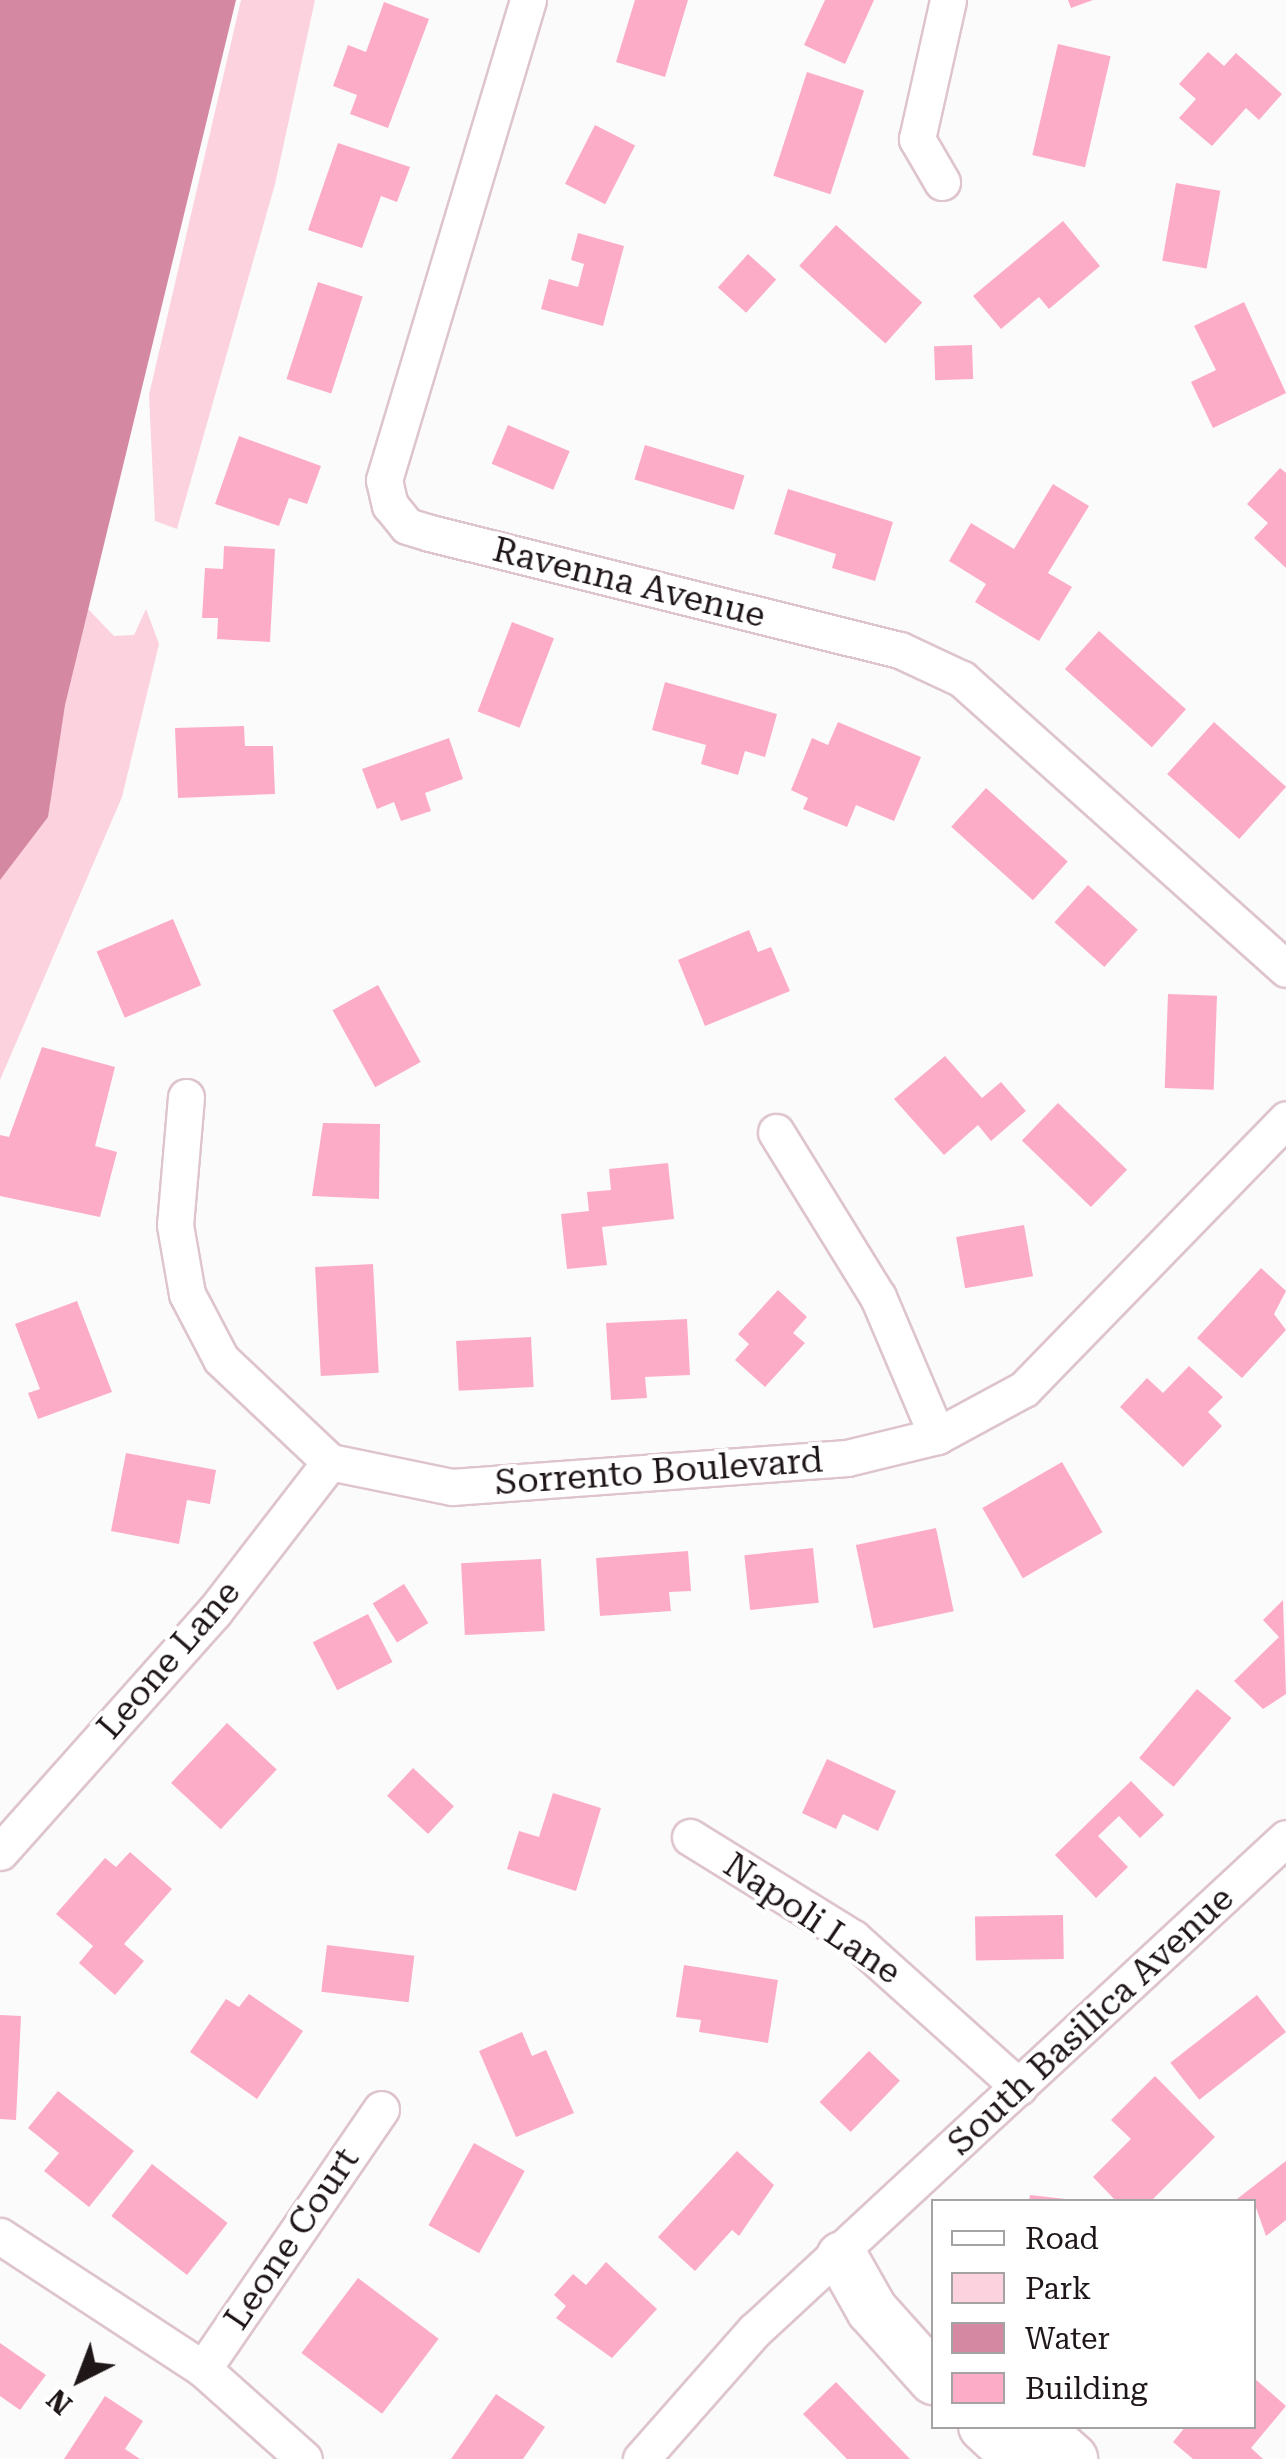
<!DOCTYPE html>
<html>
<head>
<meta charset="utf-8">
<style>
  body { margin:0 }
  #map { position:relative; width:1286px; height:2459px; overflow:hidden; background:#fbfbfb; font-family:"Roboto Serif",serif }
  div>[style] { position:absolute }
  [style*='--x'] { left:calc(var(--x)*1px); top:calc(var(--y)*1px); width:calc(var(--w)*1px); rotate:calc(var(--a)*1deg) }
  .green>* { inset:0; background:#fbd2de }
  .water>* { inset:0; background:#d488a1 }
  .building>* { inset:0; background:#fdacc7; transform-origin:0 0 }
  .roads { filter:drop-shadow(2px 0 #dec4cc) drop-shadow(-2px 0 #dec4cc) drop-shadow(0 2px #dec4cc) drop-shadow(0 -2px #dec4cc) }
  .street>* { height:35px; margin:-17.5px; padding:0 17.5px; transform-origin:17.5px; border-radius:17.5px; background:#fff }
  .secondary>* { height:50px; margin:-25px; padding:0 25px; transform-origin:25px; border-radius:25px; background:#fff }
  span { translate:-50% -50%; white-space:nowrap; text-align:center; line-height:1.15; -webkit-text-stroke:8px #fff; paint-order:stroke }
  .street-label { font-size:35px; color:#1f1618 }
  .legend { position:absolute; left:931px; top:2199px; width:325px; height:230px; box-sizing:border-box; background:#fff; border:2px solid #a5a2a3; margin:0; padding:12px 18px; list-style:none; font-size:30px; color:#1f1618 }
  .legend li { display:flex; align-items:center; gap:20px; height:50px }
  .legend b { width:50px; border:2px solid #a5a2a3 }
  .north { position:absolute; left:30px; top:2329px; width:100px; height:100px; -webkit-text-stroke:8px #fff; paint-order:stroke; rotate:222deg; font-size:28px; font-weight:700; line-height:40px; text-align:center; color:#1f1618 }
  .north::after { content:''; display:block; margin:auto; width:35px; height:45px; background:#1f1618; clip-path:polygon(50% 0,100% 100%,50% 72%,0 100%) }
</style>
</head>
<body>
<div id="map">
  <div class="green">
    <i style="clip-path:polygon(241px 0,315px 0,275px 184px,177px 529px,155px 521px,149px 395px)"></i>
    <i style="clip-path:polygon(0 579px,87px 608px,114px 636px,134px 635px,146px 609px,159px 644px,122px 797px,0 1080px)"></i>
  </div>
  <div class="water">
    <i style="clip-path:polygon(0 0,236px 0,65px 705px,48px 817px,0 880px)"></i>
  </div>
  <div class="building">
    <i style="clip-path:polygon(635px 0,688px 0,665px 77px,616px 62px)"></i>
    <i style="clip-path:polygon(825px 0,874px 0,845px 64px,804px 45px)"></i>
    <i style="clip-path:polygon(1068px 0,1093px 0,1071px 8px)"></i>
    <i style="clip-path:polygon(384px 2px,429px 19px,388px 128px,350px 114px,357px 95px,333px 86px,348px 45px,366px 52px)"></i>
    <i style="left:1058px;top:44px;width:54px;height:114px;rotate:13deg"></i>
    <i style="clip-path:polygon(1208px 52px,1224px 66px,1236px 53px,1282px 94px,1259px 120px,1246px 108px,1212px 146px,1179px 118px,1196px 99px,1179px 84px)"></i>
    <i style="left:807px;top:72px;width:60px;height:109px;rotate:18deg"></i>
    <i style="left:595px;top:125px;width:45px;height:66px;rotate:27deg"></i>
    <i style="clip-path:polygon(338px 143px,410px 167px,397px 202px,381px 196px,362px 248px,308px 230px)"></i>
    <i style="left:1176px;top:183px;width:45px;height:79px;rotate:10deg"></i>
    <i style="clip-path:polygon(1063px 221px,1100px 266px,1049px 309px,1039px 297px,1001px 329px,973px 296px)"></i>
    <i style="left:836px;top:225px;width:116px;height:55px;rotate:42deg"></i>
    <i style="clip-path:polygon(578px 233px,624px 246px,603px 326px,541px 309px,549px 279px,578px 287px,584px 264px,571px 260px)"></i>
    <i style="left:748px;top:254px;width:38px;height:45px;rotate:42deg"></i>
    <i style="left:318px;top:282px;width:47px;height:102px;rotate:18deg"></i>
    <i style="clip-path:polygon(1244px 302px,1286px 393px,1213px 428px,1191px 382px,1216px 370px,1194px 326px)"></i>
    <i style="left:972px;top:345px;width:34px;height:38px;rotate:88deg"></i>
    <i style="left:508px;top:425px;width:67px;height:42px;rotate:23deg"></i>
    <i style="clip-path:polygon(239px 436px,321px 466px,307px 504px,289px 498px,279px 526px,215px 504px)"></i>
    <i style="left:645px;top:445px;width:104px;height:36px;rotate:17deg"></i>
    <i style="clip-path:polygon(1280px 468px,1286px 473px,1286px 568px,1254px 538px,1268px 523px,1247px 504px)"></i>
    <i style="clip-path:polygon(1053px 484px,1089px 506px,1048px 573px,1072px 587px,1039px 641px,975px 602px,986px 584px,949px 561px,971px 523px,1014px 549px)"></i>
    <i style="clip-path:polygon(788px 489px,893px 522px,875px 581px,832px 568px,836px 554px,774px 534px)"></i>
    <i style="clip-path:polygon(224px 546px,275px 549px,270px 642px,217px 639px,218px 618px,202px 618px,205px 568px,223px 569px)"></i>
    <i style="left:512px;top:622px;width:45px;height:96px;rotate:21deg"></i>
    <i style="left:1099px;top:631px;width:117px;height:51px;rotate:42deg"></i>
    <i style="clip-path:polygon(665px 682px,777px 714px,765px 757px,745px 751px,738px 775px,701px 764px,706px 745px,652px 730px)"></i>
    <i style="clip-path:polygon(838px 722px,921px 757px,894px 821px,856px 805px,847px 827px,803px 809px,808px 798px,791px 790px,812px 738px,828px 745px)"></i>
    <i style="left:1214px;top:722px;width:97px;height:70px;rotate:42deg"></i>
    <i style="clip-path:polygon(244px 726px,245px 746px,273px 746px,275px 794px,178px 798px,175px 728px)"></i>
    <i style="clip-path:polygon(449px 738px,463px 779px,425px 793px,431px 811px,401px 821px,394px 802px,377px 809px,362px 769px)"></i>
    <i style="left:986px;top:788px;width:110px;height:52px;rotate:42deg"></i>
    <i style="left:1088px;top:885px;width:67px;height:50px;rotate:42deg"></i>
    <i style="left:173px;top:919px;width:72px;height:83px;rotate:67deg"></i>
    <i style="clip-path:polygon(749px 930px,758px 952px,771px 947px,790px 991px,705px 1026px,678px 960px)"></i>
    <i style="left:378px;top:985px;width:88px;height:52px;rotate:61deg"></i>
    <i style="left:1168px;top:994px;width:49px;height:94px;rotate:2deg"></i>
    <i style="clip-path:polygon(42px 1047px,115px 1067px,95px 1146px,117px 1152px,100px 1217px,0 1196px,0 1135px,9px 1137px)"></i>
    <i style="clip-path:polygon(945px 1056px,982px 1098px,1001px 1082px,1026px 1111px,991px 1141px,978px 1125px,944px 1155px,894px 1099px)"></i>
    <i style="left:1058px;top:1103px;width:96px;height:52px;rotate:44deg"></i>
    <i style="clip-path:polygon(323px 1123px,380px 1124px,379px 1199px,312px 1196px)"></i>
    <i style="clip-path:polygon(668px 1163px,674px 1219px,602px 1227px,607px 1265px,567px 1269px,561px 1214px,589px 1211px,587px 1192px,611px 1190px,609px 1169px)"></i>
    <i style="left:1024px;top:1225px;width:52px;height:69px;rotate:80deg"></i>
    <i style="left:373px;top:1264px;width:109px;height:58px;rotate:87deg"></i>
    <i style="clip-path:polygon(1261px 1268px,1286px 1291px,1274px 1314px,1286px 1330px,1242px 1378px,1197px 1338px)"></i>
    <i style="clip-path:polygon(778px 1290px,807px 1317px,793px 1333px,805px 1343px,765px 1387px,735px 1360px,749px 1344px,738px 1334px)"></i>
    <i style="clip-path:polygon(77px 1301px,112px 1392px,38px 1419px,28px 1393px,40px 1389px,15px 1324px)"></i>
    <i style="clip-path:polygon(687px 1319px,690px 1375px,645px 1377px,647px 1398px,611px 1400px,606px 1323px)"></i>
    <i style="left:531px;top:1337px;width:50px;height:75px;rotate:87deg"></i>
    <i style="clip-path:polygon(1189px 1366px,1223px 1397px,1208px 1412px,1222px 1426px,1183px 1467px,1120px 1407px,1147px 1378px,1163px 1393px)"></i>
    <i style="clip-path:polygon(126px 1453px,216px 1470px,210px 1504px,187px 1500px,179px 1544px,111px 1531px)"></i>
    <i style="left:1062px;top:1462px;width:81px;height:92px;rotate:60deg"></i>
    <i style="left:936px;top:1528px;width:85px;height:82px;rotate:78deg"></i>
    <i style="left:813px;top:1548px;width:55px;height:69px;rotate:84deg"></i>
    <i style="clip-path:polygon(688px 1551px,691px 1591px,669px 1592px,671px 1611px,600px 1616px,596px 1558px)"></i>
    <i style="left:541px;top:1559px;width:72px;height:80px;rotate:87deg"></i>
    <i style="left:404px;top:1584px;width:46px;height:37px;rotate:58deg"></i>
    <i style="clip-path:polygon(1283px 1600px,1286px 1694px,1263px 1709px,1234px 1681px,1279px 1637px,1263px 1620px)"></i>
    <i style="left:368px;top:1614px;width:54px;height:62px;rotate:63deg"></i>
    <i style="left:1197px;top:1689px;width:45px;height:90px;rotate:40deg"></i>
    <i style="left:227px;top:1723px;width:68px;height:82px;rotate:43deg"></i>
    <i style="clip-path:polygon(827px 1759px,896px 1791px,878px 1831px,843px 1814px,836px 1829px,802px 1813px)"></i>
    <i style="left:413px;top:1768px;width:56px;height:38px;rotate:43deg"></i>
    <i style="clip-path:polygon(1131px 1781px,1164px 1815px,1140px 1838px,1119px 1816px,1098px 1836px,1128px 1867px,1096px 1898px,1055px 1855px)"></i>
    <i style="clip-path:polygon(553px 1793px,601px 1808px,576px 1891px,507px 1869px,519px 1831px,539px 1837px)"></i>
    <i style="clip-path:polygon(130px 1852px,172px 1889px,124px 1944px,144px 1961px,115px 1995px,79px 1963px,93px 1946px,56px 1914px,105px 1858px,116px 1867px)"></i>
    <i style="left:1063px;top:1915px;width:44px;height:88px;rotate:89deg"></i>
    <i style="left:327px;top:1945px;width:88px;height:47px;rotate:7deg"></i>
    <i style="clip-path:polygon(684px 1965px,778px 1980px,768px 2043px,699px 2032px,701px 2020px,676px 2017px)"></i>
    <i style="clip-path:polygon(249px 1994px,303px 2031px,257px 2099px,190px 2052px,226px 1999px,239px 2007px)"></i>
    <i style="left:1257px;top:1995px;width:47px;height:110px;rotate:52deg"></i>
    <i style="clip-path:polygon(0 2015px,21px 2016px,16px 2120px,0 2119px)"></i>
    <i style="clip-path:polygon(522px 2032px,532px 2056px,546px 2050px,574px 2113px,516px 2137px,479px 2051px)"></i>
    <i style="left:869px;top:2051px;width:43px;height:71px;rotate:44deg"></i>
    <i style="clip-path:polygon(1155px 2076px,1215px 2137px,1150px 2202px,1117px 2202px,1093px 2177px,1131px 2139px,1111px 2120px)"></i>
    <i style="clip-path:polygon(58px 2091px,134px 2151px,89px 2207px,44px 2171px,59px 2153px,28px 2128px)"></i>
    <i style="left:474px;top:2143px;width:58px;height:94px;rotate:29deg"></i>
    <i style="clip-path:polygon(737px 2151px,774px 2185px,739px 2236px,732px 2230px,695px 2271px,658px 2237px)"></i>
    <i style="clip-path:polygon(1286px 2161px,1286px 2220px,1266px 2236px,1254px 2202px,1237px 2199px)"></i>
    <i style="left:152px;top:2164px;width:96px;height:66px;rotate:38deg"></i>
    <i style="clip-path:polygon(1030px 2195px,1065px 2199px,1065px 2202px,1029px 2202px)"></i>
    <i style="clip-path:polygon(606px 2262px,657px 2309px,612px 2358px,556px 2318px,566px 2306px,554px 2295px,573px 2274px,586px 2285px)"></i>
    <i style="left:358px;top:2278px;width:101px;height:94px;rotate:37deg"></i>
    <i style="clip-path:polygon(0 2343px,46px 2375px,20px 2410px,0 2396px)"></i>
    <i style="clip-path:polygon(1254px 2378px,1286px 2406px,1251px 2448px,1263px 2459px,1193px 2459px,1173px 2442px,1186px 2426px,1254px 2426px)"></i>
    <i style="clip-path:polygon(836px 2382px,910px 2459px,847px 2459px,803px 2414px)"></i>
    <i style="clip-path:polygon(496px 2394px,545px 2427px,523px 2459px,451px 2459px)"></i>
    <i style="clip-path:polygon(105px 2396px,143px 2421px,125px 2449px,140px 2459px,64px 2459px)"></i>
  </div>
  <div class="roads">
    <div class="street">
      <i style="--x:528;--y:0;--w:501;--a:106.7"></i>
      <i style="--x:384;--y:480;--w:26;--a:77"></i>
      <i style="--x:390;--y:505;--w:27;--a:51"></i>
      <i style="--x:407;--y:526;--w:24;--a:17"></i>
      <i style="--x:430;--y:533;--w:484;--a:14"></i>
      <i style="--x:900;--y:650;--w:68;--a:25.1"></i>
      <i style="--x:962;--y:679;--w:435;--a:41.8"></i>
      <i style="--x:942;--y:182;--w:50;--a:-120.2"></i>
      <i style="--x:917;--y:139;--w:142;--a:-77.4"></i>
      <i style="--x:186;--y:1097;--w:128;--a:94.9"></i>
      <i style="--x:175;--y:1225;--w:70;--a:80.1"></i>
      <i style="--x:187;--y:1294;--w:73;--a:62.4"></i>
      <i style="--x:221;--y:1359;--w:150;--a:43.4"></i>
      <i style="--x:330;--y:1462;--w:125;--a:11.6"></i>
      <i style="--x:452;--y:1487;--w:396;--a:-4.2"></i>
      <i style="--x:847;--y:1458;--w:93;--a:-13.7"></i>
      <i style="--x:937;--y:1436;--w:99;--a:-28.4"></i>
      <i style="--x:1024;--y:1389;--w:376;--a:-45.8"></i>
      <i style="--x:776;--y:1132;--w:194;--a:58.3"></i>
      <i style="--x:878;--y:1297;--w:151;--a:67"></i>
      <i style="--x:690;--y:1837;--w:192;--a:31.8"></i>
      <i style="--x:853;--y:1938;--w:223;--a:41.9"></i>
      <i style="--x:0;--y:1852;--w:322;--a:-48.3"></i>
      <i style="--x:214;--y:1612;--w:190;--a:-52.3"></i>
      <i style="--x:0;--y:2236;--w:243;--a:33.2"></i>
      <i style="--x:203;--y:2369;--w:135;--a:41.7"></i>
      <i style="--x:203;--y:2369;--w:315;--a:-55.6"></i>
      <i style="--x:641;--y:2459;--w:171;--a:-48.6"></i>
      <i style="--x:754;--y:2331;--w:725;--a:-42.82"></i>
    </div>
    <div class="secondary">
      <i style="--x:842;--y:2257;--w:61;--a:60.5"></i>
      <i style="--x:872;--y:2310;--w:93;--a:48.1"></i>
      <i style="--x:984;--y:2426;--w:48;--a:43.3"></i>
      <i style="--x:1035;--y:2426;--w:50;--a:41.7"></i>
    </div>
  </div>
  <div class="street-label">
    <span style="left:629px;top:583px;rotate:14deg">Ravenna Avenue</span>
    <span style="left:659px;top:1472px;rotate:-4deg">Sorrento Boulevard</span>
    <span style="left:169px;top:1660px;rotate:-49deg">Leone Lane</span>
    <span style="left:812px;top:1919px;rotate:34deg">Napoli Lane</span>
    <span style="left:1091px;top:2021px;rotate:-43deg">South Basilica Avenue</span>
    <span style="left:292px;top:2239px;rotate:-56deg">Leone Court</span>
  </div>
  <ul class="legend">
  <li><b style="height:12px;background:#fff"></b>Road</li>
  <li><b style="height:28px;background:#fbd2de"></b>Park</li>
  <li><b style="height:28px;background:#d488a1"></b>Water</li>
  <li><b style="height:28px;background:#fdacc7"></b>Building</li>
  </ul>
  <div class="north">N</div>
</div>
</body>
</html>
